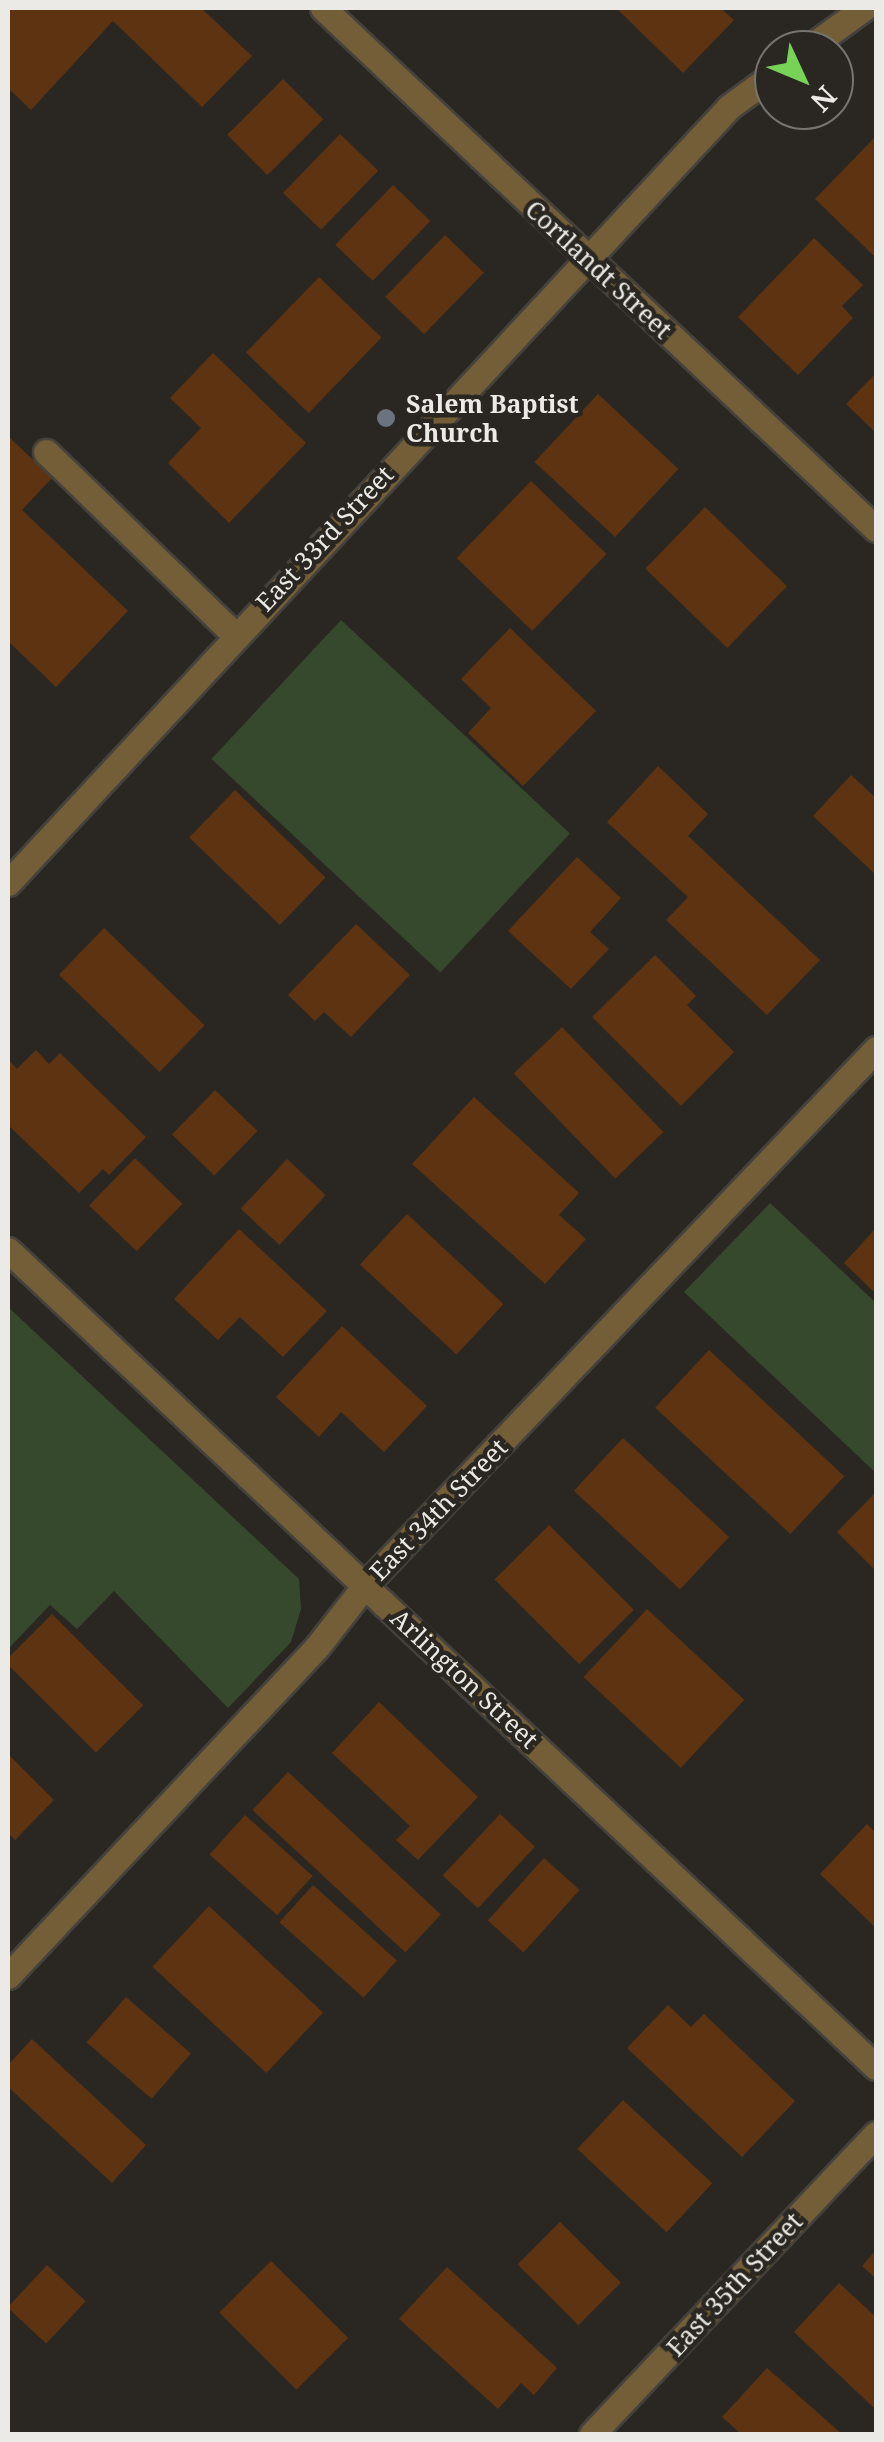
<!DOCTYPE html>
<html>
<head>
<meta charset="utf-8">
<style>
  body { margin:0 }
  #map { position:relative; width:884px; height:2442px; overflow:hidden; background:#2a2722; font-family:"Noto Serif",serif }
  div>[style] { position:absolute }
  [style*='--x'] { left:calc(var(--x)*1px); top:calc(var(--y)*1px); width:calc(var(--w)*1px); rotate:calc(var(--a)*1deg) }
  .green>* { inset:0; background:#36492d; transform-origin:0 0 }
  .building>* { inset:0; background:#5d3312; transform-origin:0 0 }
  .roads { filter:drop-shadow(2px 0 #45423d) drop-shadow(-2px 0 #45423d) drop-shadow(0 2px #45423d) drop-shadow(0 -2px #45423d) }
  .lane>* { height:25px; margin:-12.5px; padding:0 12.5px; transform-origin:12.5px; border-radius:12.5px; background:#735e37 }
  .street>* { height:25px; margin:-12.5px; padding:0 12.5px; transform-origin:12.5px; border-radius:12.5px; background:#735e37 }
  .dots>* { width:28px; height:28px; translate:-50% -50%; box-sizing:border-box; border:5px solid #2a2722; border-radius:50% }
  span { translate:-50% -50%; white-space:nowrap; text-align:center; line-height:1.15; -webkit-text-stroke:9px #2a2722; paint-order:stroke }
  .street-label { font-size:25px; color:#eceae6 }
  .poi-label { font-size:25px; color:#eceae6; font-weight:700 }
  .left { translate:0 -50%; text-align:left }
  .frame { position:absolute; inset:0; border:10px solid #eceae6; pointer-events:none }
  .north { position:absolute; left:754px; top:30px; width:100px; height:100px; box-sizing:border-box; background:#2a2722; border:2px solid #787570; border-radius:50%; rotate:134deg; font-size:28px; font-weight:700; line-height:40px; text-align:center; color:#eceae6 }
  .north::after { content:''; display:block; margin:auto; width:35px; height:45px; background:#78d258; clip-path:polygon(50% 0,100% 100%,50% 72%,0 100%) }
</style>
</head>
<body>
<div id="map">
  <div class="green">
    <i style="left:341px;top:620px;width:313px;height:190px;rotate:43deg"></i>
    <i style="clip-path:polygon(770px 1203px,876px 1303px,876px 1473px,684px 1292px)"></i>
    <i style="clip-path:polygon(8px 1307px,299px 1579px,301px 1609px,291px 1642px,228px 1708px,114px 1591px,77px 1629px,50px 1605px,8px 1649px)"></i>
  </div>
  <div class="building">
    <i style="clip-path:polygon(8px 8px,201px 8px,252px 56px,202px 107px,113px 21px,31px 110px,8px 88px)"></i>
    <i style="clip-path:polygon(616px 8px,720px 8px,734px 20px,683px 73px)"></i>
    <i style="left:283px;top:79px;width:57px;height:79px;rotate:45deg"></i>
    <i style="left:340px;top:134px;width:53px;height:82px;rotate:44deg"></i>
    <i style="clip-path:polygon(875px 137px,876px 139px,876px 258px,815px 199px)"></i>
    <i style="left:393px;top:185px;width:52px;height:83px;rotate:44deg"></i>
    <i style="left:445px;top:235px;width:54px;height:86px;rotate:44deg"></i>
    <i style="clip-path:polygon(814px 238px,863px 285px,842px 306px,853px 318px,798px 375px,738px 317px)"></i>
    <i style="left:319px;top:277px;width:87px;height:105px;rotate:44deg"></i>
    <i style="clip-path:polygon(213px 353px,306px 443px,229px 523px,168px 463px,201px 428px,170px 398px)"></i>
    <i style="clip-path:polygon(876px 373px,876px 433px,846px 404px)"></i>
    <i style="left:598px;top:394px;width:110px;height:93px;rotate:43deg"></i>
    <i style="clip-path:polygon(8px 436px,52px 478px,22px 510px,128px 611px,56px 687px,8px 641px)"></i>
    <i style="left:531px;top:481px;width:105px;height:107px;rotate:44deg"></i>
    <i style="left:705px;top:507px;width:114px;height:86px;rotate:44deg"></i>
    <i style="clip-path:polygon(510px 628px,596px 711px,523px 786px,468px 733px,491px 708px,461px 679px)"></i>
    <i style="clip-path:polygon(658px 766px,708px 814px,688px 836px,820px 960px,767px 1015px,666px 920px,688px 897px,607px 822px)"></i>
    <i style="clip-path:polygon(851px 775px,876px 798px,876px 875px,813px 816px)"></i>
    <i style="left:235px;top:790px;width:126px;height:66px;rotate:44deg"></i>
    <i style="clip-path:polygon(577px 857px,621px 898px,590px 932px,609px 949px,571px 989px,508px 931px)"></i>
    <i style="clip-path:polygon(356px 924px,410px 975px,351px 1037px,324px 1012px,315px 1021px,288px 995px)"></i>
    <i style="left:104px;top:928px;width:140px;height:65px;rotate:44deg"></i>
    <i style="clip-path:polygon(655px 955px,696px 996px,687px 1005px,734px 1052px,681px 1106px,592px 1017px)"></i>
    <i style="left:562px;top:1027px;width:146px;height:67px;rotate:46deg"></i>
    <i style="clip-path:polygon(36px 1050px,49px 1064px,60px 1053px,146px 1137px,109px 1175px,103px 1169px,79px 1193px,8px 1125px,8px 1059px,17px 1069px)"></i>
    <i style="left:215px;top:1090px;width:59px;height:62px;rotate:44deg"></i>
    <i style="clip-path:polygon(474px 1097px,579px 1193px,559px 1215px,586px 1239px,545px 1284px,412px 1164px)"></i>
    <i style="left:135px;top:1158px;width:66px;height:66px;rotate:44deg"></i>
    <i style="left:287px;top:1159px;width:53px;height:68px;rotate:43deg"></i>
    <i style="left:407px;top:1214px;width:132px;height:69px;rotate:43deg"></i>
    <i style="clip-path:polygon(876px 1228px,876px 1294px,844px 1263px)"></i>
    <i style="clip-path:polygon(239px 1229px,327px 1311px,283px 1357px,240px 1317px,218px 1340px,174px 1299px)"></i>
    <i style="clip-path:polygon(342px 1326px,427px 1406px,384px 1452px,341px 1412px,319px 1437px,276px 1397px)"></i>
    <i style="left:709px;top:1350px;width:185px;height:79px;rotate:43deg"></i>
    <i style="left:623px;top:1438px;width:145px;height:72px;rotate:43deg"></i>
    <i style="clip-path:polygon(876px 1492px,876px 1571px,837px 1532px)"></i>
    <i style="left:549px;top:1525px;width:120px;height:77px;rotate:45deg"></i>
    <i style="left:647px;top:1609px;width:133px;height:93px;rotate:43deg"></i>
    <i style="left:52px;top:1614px;width:129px;height:67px;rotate:45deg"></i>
    <i style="clip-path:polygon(379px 1702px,478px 1797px,418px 1860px,396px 1840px,410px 1826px,332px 1753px)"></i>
    <i style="clip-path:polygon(8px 1754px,54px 1800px,15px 1840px,8px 1833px)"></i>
    <i style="left:288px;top:1772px;width:209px;height:52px;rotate:43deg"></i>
    <i style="left:500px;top:1814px;width:48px;height:84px;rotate:43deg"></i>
    <i style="left:245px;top:1815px;width:91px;height:53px;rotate:42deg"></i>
    <i style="clip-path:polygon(867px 1824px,876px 1833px,876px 1928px,820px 1874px)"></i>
    <i style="left:544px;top:1858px;width:48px;height:84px;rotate:42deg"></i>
    <i style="left:313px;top:1885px;width:113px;height:50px;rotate:42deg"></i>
    <i style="left:209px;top:1906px;width:156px;height:83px;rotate:43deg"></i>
    <i style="left:126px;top:1997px;width:86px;height:60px;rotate:41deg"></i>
    <i style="clip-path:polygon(668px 2005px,691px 2027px,704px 2014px,795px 2101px,742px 2157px,627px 2048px)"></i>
    <i style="clip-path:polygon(32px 2039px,146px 2145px,112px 2183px,8px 2087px,8px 2065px)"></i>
    <i style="left:623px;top:2100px;width:122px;height:67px;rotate:43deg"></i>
    <i style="left:560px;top:2222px;width:86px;height:60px;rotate:45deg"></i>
    <i style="clip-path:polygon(876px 2250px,876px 2279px,862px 2266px)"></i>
    <i style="left:271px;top:2261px;width:109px;height:73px;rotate:45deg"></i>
    <i style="left:47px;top:2265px;width:53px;height:58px;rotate:43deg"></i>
    <i style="clip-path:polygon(447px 2267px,557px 2368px,534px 2395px,521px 2383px,498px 2409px,399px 2319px)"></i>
    <i style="clip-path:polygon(839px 2283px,876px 2317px,876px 2410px,794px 2332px)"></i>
    <i style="clip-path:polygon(767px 2368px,842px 2434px,741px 2434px,722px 2417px)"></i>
  </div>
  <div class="roads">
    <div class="lane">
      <i style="--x:46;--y:452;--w:262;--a:44.1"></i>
    </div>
    <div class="street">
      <i style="--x:323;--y:8;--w:760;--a:43.29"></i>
      <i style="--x:806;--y:50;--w:72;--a:-35.9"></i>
      <i style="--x:8;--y:883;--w:1059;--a:-47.1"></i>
      <i style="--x:729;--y:107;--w:56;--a:-36.3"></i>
      <i style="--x:8;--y:1250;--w:1192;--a:43.27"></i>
      <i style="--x:8;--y:1976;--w:451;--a:-46.8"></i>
      <i style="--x:317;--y:1647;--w:80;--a:-52.1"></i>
      <i style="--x:366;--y:1584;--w:739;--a:-46.37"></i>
      <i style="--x:592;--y:2434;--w:413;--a:-46.6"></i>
    </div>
  </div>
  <div class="dots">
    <i style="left:386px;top:418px;background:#6b7280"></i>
  </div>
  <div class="street-label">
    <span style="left:599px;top:269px;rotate:43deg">Cortlandt Street</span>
    <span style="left:324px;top:538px;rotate:-47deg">East 33rd Street</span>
    <span style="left:438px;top:1509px;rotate:-46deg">East 34th Street</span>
    <span style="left:465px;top:1678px;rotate:43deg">Arlington Street</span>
    <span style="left:734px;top:2284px;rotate:-47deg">East 35th Street</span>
  </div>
  <div class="poi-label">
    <span class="left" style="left:406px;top:418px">Salem Baptist<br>Church</span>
  </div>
  <div class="frame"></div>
  <div class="north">N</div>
</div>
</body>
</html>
